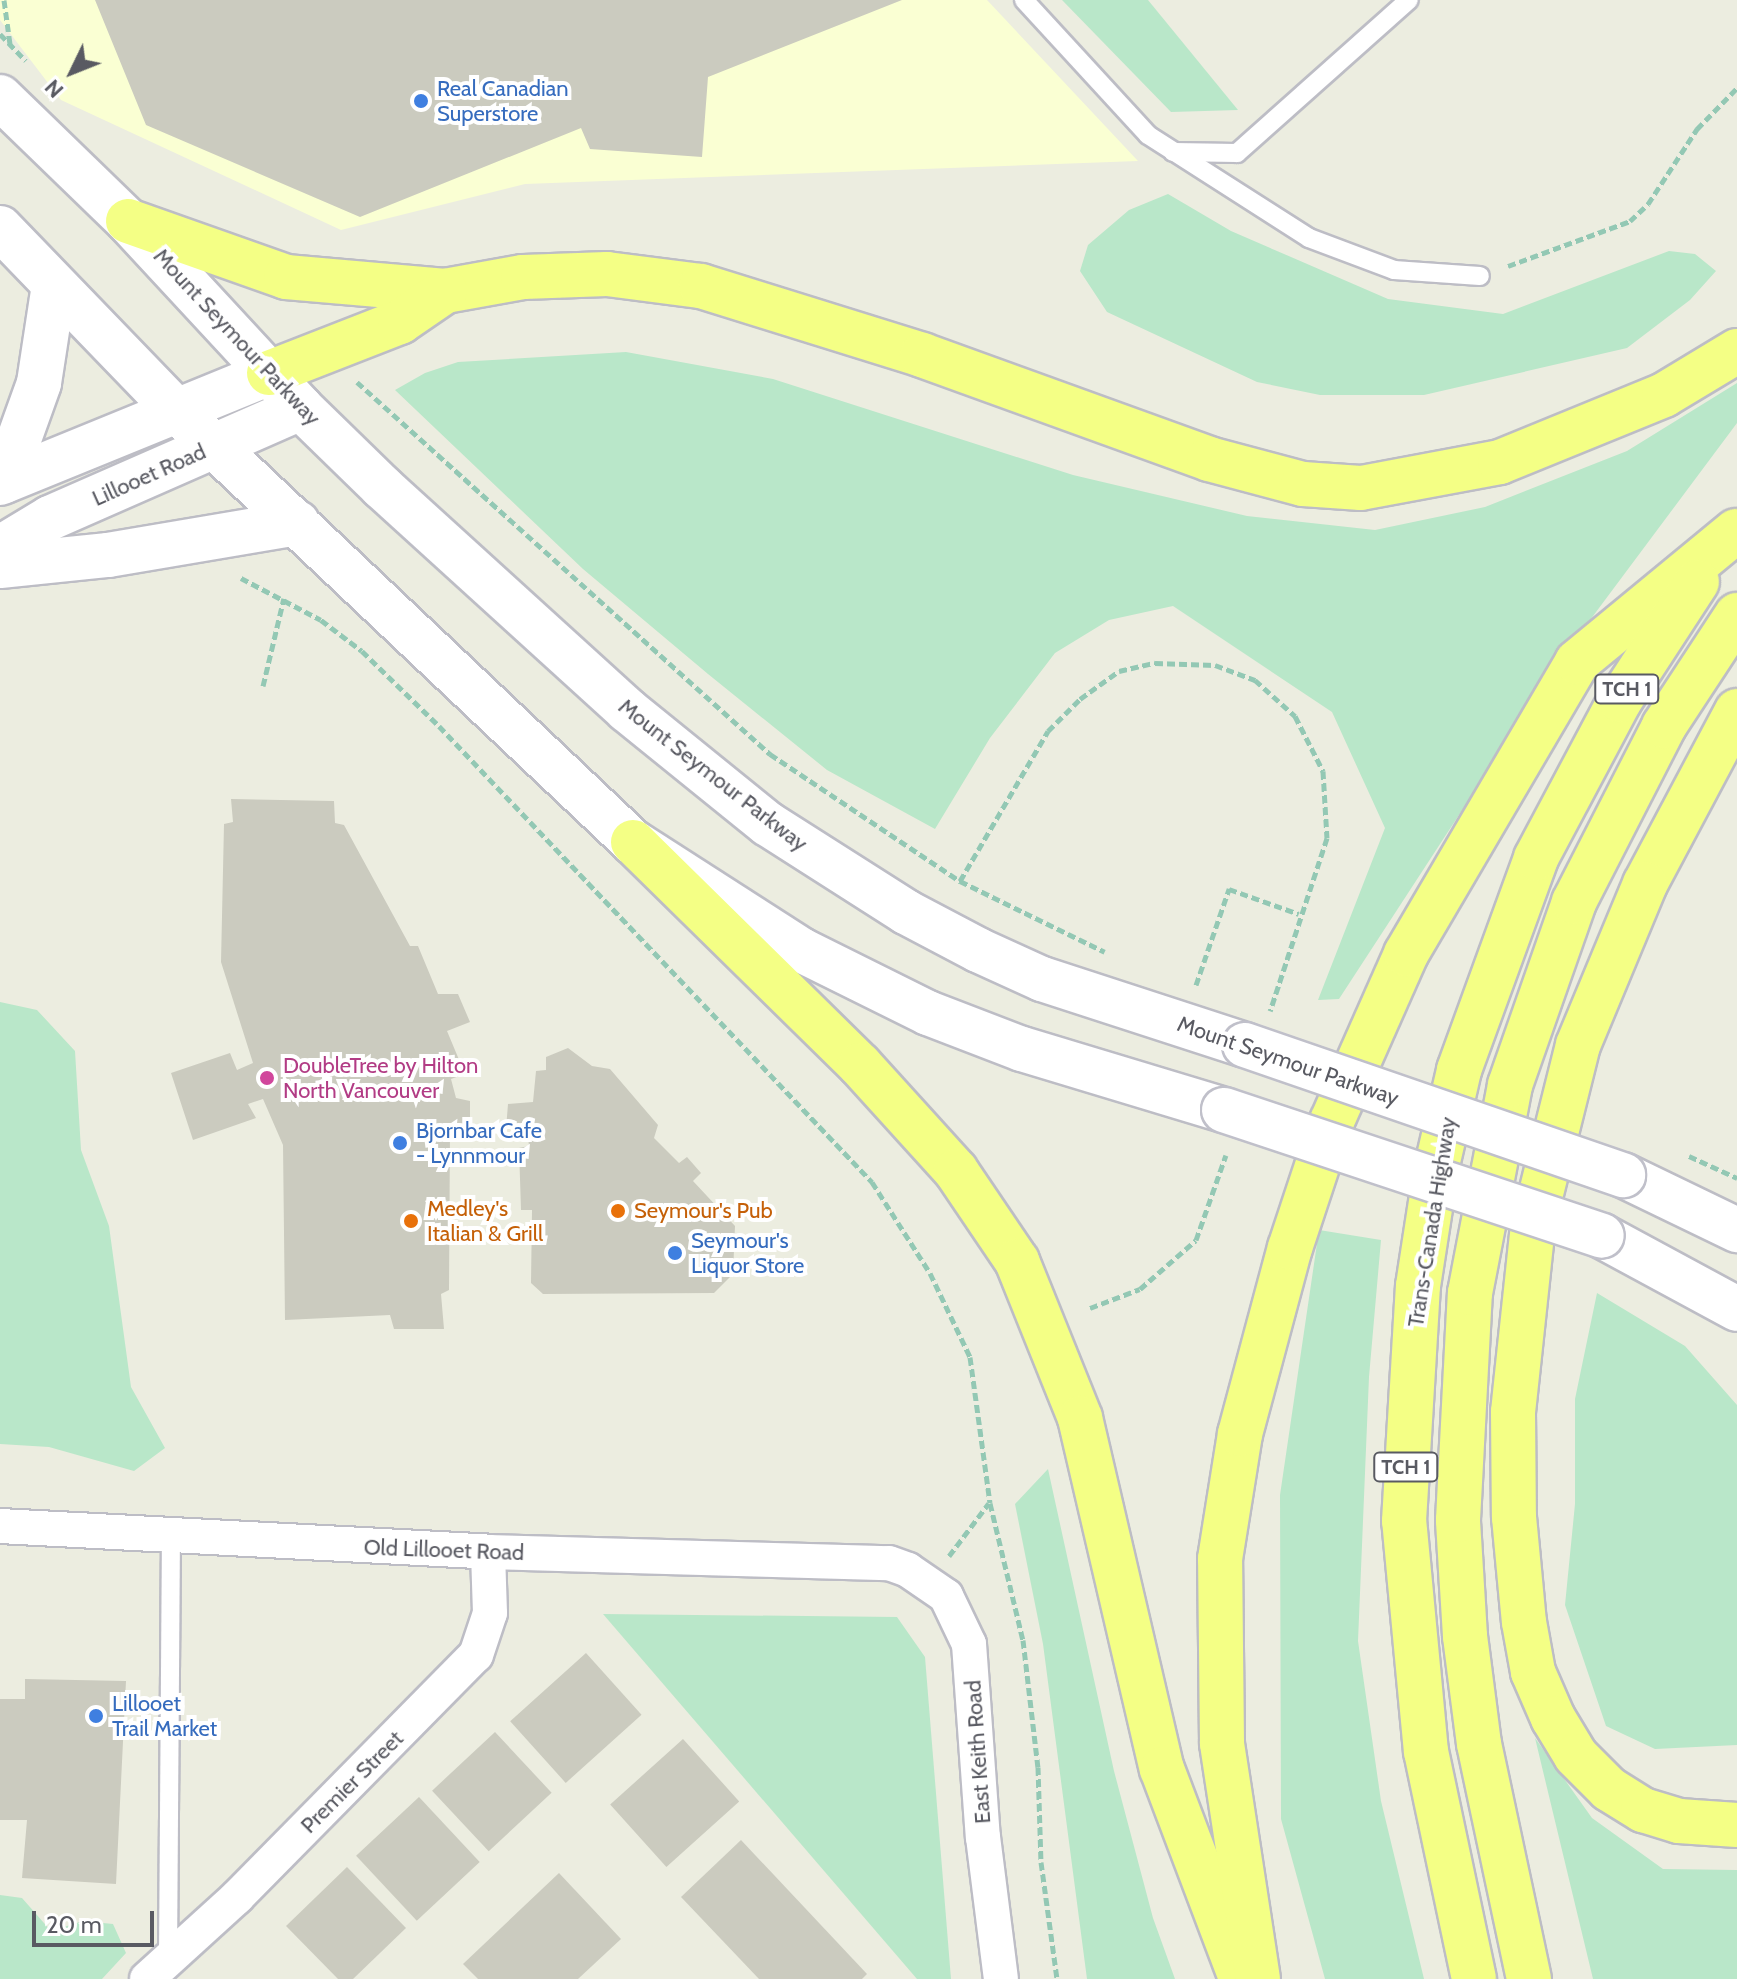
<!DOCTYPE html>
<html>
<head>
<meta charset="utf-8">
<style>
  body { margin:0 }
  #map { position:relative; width:1737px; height:1979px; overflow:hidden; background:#ecede0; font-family:Cabin,sans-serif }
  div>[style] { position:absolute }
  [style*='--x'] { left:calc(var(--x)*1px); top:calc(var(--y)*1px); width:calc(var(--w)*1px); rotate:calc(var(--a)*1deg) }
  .commercial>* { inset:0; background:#faffd3 }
  .green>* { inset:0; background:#b9e7c9 }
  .building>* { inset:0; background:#cbcbbf; transform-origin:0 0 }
  .path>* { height:5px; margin-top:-2.5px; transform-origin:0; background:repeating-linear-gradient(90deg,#93c8b4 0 8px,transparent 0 12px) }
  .roads { filter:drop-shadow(2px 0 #bdbdc5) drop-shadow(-2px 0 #bdbdc5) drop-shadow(0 2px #bdbdc5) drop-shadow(0 -2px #bdbdc5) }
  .lane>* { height:18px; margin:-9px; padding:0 9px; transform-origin:9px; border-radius:9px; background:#fff }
  .street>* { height:34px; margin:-17px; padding:0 17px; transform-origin:17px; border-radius:17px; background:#fff }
  .secondary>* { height:44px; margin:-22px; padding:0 22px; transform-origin:22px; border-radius:22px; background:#fff }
  .highway>* { height:44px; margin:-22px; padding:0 22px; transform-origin:22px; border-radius:22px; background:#f4ff85 }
  .bridges { filter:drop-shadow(2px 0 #c0c0ca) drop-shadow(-2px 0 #c0c0ca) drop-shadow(0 2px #c0c0ca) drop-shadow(0 -2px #c0c0ca) }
  .secondary-bridge>* { height:44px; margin:-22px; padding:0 22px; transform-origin:22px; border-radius:22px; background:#fff }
  .dots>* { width:22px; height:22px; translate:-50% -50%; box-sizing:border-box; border:4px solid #fff; border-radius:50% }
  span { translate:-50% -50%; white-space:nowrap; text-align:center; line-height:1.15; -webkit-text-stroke:8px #fff; paint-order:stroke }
  .shield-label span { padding:2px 6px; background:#fff; border:2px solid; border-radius:6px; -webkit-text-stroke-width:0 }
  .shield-label { font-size:20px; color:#595a62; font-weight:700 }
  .shop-label { font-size:22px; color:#366cbe }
  .left { translate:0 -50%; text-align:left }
  .street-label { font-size:22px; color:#595a62 }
  .hotel-label { font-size:22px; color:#b23c85 }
  .food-label { font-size:22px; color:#c56008 }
  .north { position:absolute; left:32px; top:32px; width:80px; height:80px; -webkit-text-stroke:6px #fff; paint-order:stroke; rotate:227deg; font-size:22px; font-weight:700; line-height:32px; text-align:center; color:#595a62 }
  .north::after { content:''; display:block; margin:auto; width:28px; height:36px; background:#595a62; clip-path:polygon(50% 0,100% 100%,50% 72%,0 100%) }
  .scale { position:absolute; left:32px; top:1911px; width:122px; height:36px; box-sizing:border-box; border:4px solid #595a62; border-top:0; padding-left:10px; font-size:24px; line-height:28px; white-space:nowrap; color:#595a62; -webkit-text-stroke:6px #fff; paint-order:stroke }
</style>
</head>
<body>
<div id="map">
  <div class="commercial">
    <i style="clip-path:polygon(0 0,987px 0,1138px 161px,525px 184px,341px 230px,61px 100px,0 20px)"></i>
  </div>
  <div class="green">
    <i style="clip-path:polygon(1062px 0,1148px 0,1238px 110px,1171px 112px)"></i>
    <i style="clip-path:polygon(1168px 194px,1231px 231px,1388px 299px,1503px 314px,1669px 251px,1695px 254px,1716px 271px,1690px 300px,1627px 348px,1424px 395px,1320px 395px,1257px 382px,1107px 312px,1080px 271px,1088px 245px,1129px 210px)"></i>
    <i style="clip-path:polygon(626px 352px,773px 379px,1073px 475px,1247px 516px,1375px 530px,1485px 507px,1627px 451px,1737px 383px,1737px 423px,1558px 663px,1339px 999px,1318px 1000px,1385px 828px,1332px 712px,1173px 606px,1109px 620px,1055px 653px,990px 738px,935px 829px,827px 770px,708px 674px,583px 569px,395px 390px,425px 373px,458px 362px)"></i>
    <i style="clip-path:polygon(0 1002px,37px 1010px,75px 1051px,81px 1150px,109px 1226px,131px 1387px,165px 1448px,134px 1471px,49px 1447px,0 1444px)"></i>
    <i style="clip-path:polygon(1319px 1230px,1381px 1240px,1369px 1377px,1358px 1641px,1381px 1801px,1424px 1979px,1325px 1979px,1281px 1819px,1280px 1495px)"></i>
    <i style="clip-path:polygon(1597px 1293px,1685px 1346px,1737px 1405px,1737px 1745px,1655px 1749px,1606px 1726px,1565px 1605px,1575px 1504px,1575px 1399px)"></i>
    <i style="clip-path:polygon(1048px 1469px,1114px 1771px,1153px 1918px,1175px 1979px,1087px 1979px,1043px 1644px,1015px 1504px)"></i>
    <i style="clip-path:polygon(603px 1614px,897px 1617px,925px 1657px,951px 1979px,917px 1979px)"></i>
    <i style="clip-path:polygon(1535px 1738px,1592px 1818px,1663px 1869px,1737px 1870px,1737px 1979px,1593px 1979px)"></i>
    <i style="clip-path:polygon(0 1895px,22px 1898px,51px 1931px,83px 1921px,113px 1924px,126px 1953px,102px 1979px,0 1979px)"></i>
  </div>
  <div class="building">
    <i style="clip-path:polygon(95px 0,902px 0,708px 77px,702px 157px,590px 149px,581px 128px,360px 217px,146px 125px)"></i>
    <i style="clip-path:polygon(231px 799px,334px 801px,335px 823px,344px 825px,410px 946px,418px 946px,438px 994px,458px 994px,470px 1022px,447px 1031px,465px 1074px,451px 1079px,456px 1098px,470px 1101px,470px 1120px,450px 1131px,449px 1290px,441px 1294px,444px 1329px,394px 1329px,390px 1315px,285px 1320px,283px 1145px,263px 1099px,248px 1104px,256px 1118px,193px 1140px,171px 1073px,230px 1053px,237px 1070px,253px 1063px,221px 962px,224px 824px,233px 822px)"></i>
    <i style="clip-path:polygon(568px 1048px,592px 1066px,610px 1069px,658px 1125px,654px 1138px,679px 1163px,687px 1157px,701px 1173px,693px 1181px,735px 1226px,733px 1274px,714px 1293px,543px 1294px,531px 1283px,532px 1210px,521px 1210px,519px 1148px,529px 1146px,527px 1128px,506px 1129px,508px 1104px,533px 1102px,536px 1071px,546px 1070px,546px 1057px)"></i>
    <i style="left:586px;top:1653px;width:83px;height:102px;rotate:48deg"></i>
    <i style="clip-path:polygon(25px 1679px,126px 1681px,116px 1884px,22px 1878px,27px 1820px,0 1820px,0 1699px,25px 1699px)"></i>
    <i style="left:495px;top:1732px;width:83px;height:86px;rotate:47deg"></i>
    <i style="left:683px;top:1739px;width:84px;height:98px;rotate:48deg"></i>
    <i style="left:419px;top:1797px;width:89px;height:86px;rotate:47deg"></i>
    <i style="clip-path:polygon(741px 1840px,867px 1974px,862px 1979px,759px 1979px,681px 1897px)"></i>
    <i style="clip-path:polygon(347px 1867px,406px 1928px,353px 1979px,338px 1979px,286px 1926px)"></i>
    <i style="clip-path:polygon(559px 1873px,621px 1939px,578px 1979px,478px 1979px,463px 1964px)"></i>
  </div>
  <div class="path">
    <i style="--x:4;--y:0;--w:44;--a:82.2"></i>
    <i style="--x:0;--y:34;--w:37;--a:46"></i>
    <i style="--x:1508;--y:266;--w:130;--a:-20.2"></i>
    <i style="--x:1630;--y:221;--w:25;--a:-43"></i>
    <i style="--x:1648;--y:204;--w:90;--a:-56.8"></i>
    <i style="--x:1697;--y:129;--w:57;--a:-45.7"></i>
    <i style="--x:357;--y:382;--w:556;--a:42.01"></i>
    <i style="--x:770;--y:754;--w:229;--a:33.8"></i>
    <i style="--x:960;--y:881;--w:161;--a:26.1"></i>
    <i style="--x:241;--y:578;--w:90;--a:27.7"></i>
    <i style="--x:321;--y:620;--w:51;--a:37.1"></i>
    <i style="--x:362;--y:651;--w:107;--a:44.2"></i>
    <i style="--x:439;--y:726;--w:629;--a:46.48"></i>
    <i style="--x:872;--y:1182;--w:108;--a:57.5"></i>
    <i style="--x:930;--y:1273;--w:93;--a:64.5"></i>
    <i style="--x:970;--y:1357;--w:147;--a:82.2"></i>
    <i style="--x:990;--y:1503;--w:141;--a:76.5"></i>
    <i style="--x:1023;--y:1640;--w:128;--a:83.3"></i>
    <i style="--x:1038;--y:1767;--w:95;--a:88.2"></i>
    <i style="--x:1041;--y:1862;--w:118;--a:82.2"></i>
    <i style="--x:263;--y:686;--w:90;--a:-76.6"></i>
    <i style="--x:960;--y:881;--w:174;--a:-59.6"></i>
    <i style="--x:1048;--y:731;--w:45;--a:-45"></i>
    <i style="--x:1080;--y:699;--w:48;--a:-35.7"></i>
    <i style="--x:1119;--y:671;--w:37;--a:-13"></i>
    <i style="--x:1155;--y:663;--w:60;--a:1.9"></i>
    <i style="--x:1215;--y:665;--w:43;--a:20.6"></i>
    <i style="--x:1255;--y:680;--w:54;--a:42"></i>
    <i style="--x:1295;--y:716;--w:62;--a:63"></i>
    <i style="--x:1323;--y:771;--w:67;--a:86.6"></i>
    <i style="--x:1327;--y:838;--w:182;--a:108.2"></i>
    <i style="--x:1196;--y:985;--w:102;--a:-71"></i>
    <i style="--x:1229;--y:889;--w:74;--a:19.7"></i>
    <i style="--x:1689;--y:1156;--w:53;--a:24.6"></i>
    <i style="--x:1090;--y:1308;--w:53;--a:-20.8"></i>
    <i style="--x:1140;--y:1289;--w:74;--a:-41.2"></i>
    <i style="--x:1196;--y:1240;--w:90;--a:-70.6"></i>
    <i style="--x:949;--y:1556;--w:66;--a:-53"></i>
  </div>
  <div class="roads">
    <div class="lane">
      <i style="--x:1024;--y:0;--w:183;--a:47.4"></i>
      <i style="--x:1148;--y:135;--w:191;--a:32.6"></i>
      <i style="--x:1309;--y:238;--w:91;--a:20.6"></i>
      <i style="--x:1394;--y:270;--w:86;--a:4"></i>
      <i style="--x:1173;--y:152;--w:64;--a:0.9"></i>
      <i style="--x:1237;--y:153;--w:230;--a:-41.7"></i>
      <i style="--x:168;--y:1959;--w:421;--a:-89.6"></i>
    </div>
    <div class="street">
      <i style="--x:0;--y:1526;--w:489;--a:3"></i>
      <i style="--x:488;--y:1552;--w:401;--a:1.6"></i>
      <i style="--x:889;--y:1563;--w:20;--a:20"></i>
      <i style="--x:908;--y:1570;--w:46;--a:34.4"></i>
      <i style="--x:946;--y:1596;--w:53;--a:64.4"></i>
      <i style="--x:969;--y:1644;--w:194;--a:85.9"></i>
      <i style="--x:983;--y:1837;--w:143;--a:82.8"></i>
      <i style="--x:147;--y:1979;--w:122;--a:-42.3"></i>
      <i style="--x:237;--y:1897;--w:340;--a:-45.4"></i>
      <i style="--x:476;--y:1655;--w:44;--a:-71.6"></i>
      <i style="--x:490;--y:1613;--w:61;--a:-91.9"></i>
    </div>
    <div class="secondary">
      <i style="--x:0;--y:97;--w:178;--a:44.1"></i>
      <i style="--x:128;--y:221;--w:255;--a:47.2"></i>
      <i style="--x:301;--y:408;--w:113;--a:44.3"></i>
      <i style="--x:382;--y:487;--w:331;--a:42.3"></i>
      <i style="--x:627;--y:710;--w:181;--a:39"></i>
      <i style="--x:768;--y:824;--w:164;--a:32.5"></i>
      <i style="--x:906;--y:912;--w:81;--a:27.8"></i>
      <i style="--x:978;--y:950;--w:70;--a:24.4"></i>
      <i style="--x:1042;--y:979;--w:213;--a:18"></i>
      <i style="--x:0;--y:228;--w:255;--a:46"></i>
      <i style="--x:177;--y:411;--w:627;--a:43.39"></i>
      <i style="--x:633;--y:842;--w:200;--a:32.7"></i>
      <i style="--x:801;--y:950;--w:142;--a:26.4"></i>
      <i style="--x:928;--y:1013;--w:101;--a:21"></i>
      <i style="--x:1022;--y:1049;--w:211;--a:16.8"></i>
      <i style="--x:4;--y:481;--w:104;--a:-70.3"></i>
      <i style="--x:39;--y:383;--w:99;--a:-81.3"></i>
      <i style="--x:0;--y:483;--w:291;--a:-22.2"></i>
      <i style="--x:0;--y:548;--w:58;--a:-31"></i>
      <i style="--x:50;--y:518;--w:274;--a:-23.7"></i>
      <i style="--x:0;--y:566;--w:109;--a:-5.8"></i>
      <i style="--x:108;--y:555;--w:192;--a:-9.6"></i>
      <i style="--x:1623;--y:1175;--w:127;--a:25.8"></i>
      <i style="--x:1602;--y:1236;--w:153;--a:28.4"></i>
    </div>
    <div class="highway">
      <i style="--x:128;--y:221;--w:168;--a:19.5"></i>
      <i style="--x:286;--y:277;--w:160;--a:5"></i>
      <i style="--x:445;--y:291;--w:79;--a:-10.2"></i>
      <i style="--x:523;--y:277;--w:84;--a:-2"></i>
      <i style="--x:607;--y:274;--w:95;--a:7.3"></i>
      <i style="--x:701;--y:286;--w:232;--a:17.3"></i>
      <i style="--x:922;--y:355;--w:305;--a:19.9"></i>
      <i style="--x:1209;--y:459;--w:97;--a:14.9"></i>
      <i style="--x:1303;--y:484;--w:58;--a:3.9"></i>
      <i style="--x:1361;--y:488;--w:141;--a:-10.6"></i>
      <i style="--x:1500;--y:462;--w:177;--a:-22.2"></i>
      <i style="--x:1664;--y:395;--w:85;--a:-31.1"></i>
      <i style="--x:269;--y:373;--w:141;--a:-21.3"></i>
      <i style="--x:400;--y:322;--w:55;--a:-34.6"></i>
      <i style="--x:1737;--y:711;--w:196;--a:118"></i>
      <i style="--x:1645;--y:884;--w:174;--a:112.6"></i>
      <i style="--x:1578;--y:1045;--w:186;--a:104"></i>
      <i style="--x:1533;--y:1225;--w:188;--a:96.1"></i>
      <i style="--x:1513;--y:1412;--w:105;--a:89.5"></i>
      <i style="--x:1514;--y:1517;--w:105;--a:84.6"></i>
      <i style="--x:1524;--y:1622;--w:51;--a:79.8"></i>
      <i style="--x:1533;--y:1672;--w:50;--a:66.5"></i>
      <i style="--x:1553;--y:1718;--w:44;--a:58.8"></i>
      <i style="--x:1576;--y:1756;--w:47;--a:45"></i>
      <i style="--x:1609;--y:1789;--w:40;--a:32"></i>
      <i style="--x:1643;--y:1810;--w:38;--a:17"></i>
      <i style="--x:1679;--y:1821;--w:58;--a:3.9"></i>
      <i style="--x:633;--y:842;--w:318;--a:44.5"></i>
      <i style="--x:860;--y:1065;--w:143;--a:47.8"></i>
      <i style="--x:956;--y:1171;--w:109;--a:55.9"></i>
      <i style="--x:1017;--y:1261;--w:169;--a:68.1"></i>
      <i style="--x:1080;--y:1418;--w:360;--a:76.9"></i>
      <i style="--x:1162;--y:1769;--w:218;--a:69.3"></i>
      <i style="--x:1258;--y:1979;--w:239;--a:-98.7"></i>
      <i style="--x:1222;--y:1743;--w:184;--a:-90.6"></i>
      <i style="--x:1220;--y:1559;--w:127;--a:-80.9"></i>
      <i style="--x:1240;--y:1434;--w:193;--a:-75"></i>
      <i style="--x:1290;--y:1248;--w:134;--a:-71.7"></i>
      <i style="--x:1332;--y:1121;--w:183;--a:-66.1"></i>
      <i style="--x:1406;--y:954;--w:338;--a:-59.6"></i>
      <i style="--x:1577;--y:662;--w:206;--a:-39.5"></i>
      <i style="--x:1474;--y:1979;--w:232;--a:-101.9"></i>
      <i style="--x:1426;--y:1752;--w:232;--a:-95.4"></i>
      <i style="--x:1404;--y:1521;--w:235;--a:-86.6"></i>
      <i style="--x:1418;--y:1286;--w:117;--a:-81.2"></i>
      <i style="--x:1436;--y:1170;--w:103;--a:-77"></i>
      <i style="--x:1459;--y:1070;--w:226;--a:-70"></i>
      <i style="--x:1536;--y:858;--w:179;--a:-62"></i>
      <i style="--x:1620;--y:700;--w:141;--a:-56.9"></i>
      <i style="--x:1529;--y:1979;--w:240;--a:-102"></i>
      <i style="--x:1479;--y:1744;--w:109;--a:-97.4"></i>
      <i style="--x:1465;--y:1636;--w:116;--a:-93.5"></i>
      <i style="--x:1458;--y:1520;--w:227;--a:-87"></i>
      <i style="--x:1470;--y:1293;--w:212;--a:-79.1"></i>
      <i style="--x:1510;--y:1085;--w:194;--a:-70.7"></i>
      <i style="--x:1574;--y:902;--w:198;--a:-62.9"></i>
      <i style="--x:1664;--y:726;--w:133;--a:-56.7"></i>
    </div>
  </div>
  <div class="bridges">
    <div class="secondary-bridge">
      <i style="--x:1245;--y:1045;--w:400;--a:19"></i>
      <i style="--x:1224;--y:1110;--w:398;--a:18.4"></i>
    </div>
  </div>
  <div class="dots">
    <i style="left:421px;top:101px;background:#3f7fe0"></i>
    <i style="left:267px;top:1078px;background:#d1479c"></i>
    <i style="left:400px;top:1143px;background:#3f7fe0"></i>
    <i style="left:618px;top:1211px;background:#e8710a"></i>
    <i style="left:411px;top:1221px;background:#e8710a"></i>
    <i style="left:675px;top:1253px;background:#3f7fe0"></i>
    <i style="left:96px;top:1716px;background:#3f7fe0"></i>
  </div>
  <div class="shield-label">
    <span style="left:1627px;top:689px">TCH 1</span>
    <span style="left:1406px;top:1467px">TCH 1</span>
  </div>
  <div class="shop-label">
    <span class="left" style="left:437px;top:101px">Real Canadian<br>Superstore</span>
    <span class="left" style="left:416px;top:1143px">Bjornbar Cafe<br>- Lynnmour</span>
    <span class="left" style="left:691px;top:1253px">Seymour's<br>Liquor Store</span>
    <span class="left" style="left:112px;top:1716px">Lillooet<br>Trail Market</span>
  </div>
  <div class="street-label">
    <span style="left:237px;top:337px;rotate:47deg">Mount Seymour Parkway</span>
    <span style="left:149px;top:475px;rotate:-24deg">Lillooet Road</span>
    <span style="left:713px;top:775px;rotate:38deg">Mount Seymour Parkway</span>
    <span style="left:1288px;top:1061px;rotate:19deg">Mount Seymour Parkway</span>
    <span style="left:1432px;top:1222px;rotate:-81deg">Trans-Canada Highway</span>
    <span style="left:444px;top:1550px;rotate:2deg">Old Lillooet Road</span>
    <span style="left:978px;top:1752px;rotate:-94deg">East Keith Road</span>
    <span style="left:352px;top:1782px;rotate:-45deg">Premier Street</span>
  </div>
  <div class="hotel-label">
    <span class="left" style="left:283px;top:1078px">DoubleTree by Hilton<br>North Vancouver</span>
  </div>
  <div class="food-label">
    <span class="left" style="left:427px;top:1221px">Medley's<br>Italian &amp; Grill</span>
    <span class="left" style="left:634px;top:1211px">Seymour's Pub</span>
  </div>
  <div class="north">N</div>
  <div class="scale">20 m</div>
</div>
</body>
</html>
